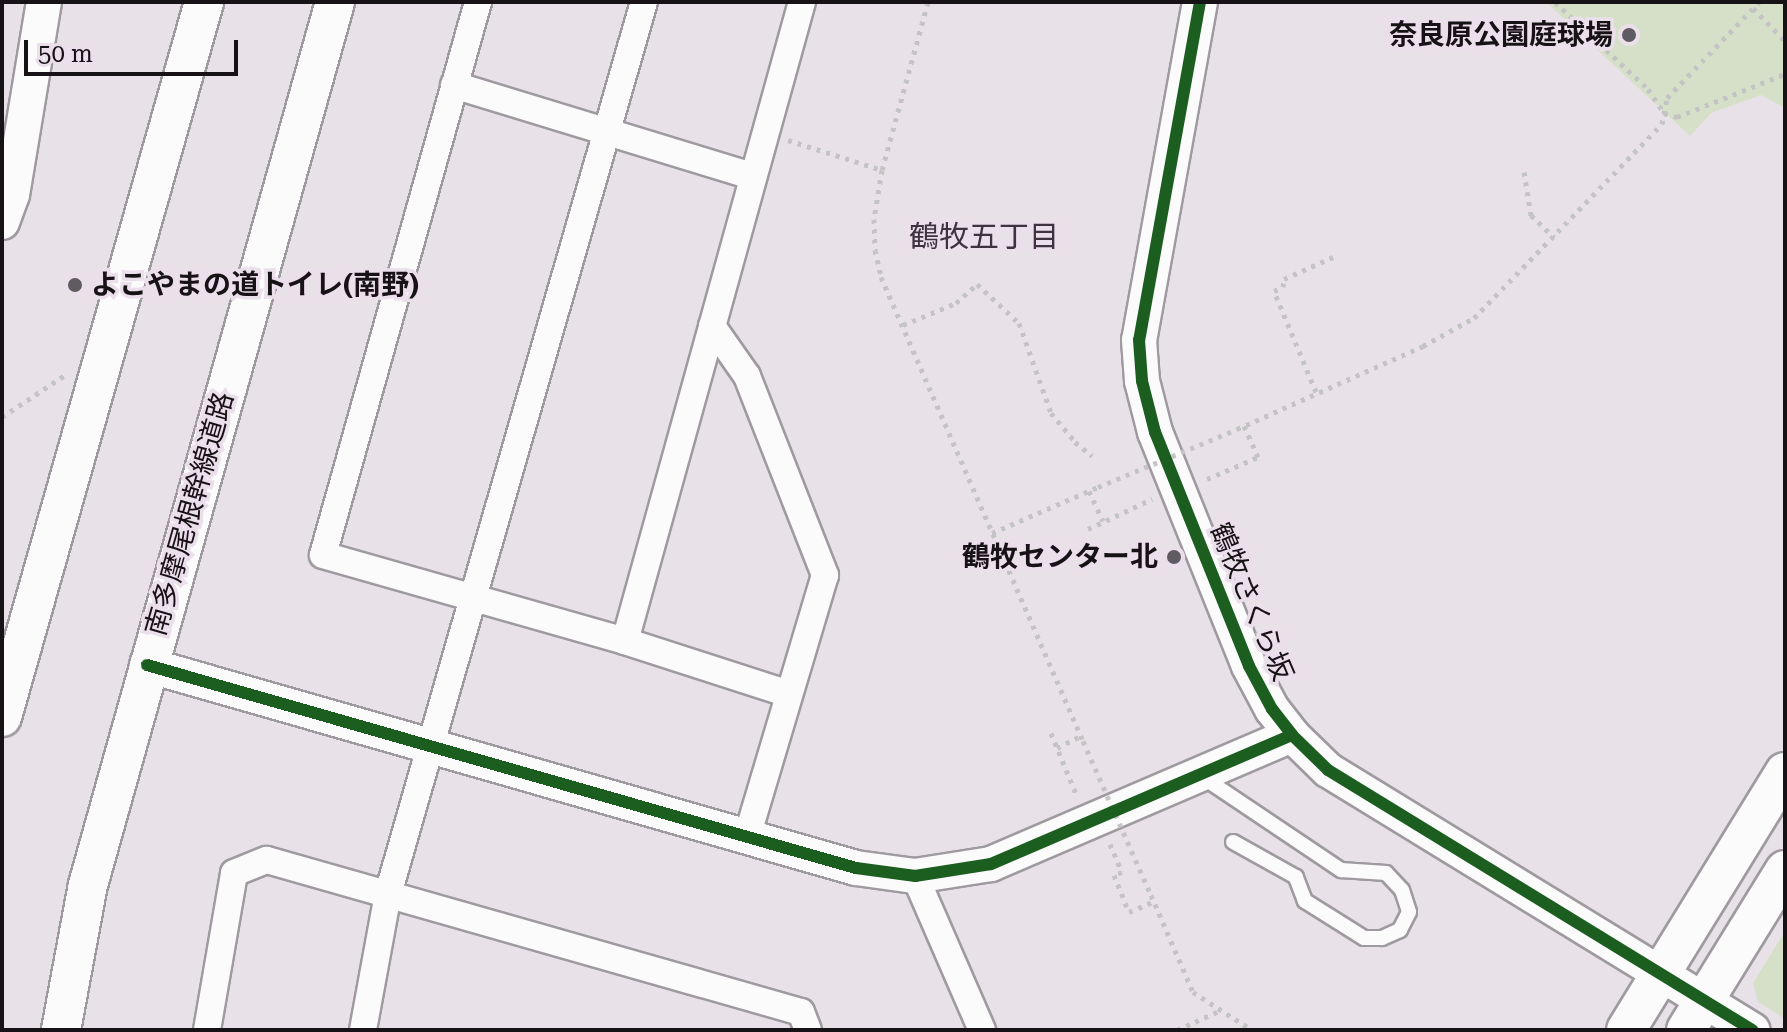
<!DOCTYPE html>
<html>
<head>
<meta charset="utf-8">
<style>
  body { margin:0 }
  #map { position:relative; width:1787px; height:1032px; overflow:hidden; background:#e8e2e8; font-family:"Roboto Serif","Noto Sans JP",serif }
  div>[style] { position:absolute }
  [style*='--x'] { left:calc(var(--x)*1px); top:calc(var(--y)*1px); width:calc(var(--w)*1px); rotate:calc(var(--a)*1deg) }
  .green>* { inset:0; background:#d6e0c8 }
  .path>* { height:5px; margin-top:-2.5px; transform-origin:0; background:repeating-linear-gradient(90deg,#c5c4c5 0 4px,transparent 0 10px) }
  .roads { filter:drop-shadow(2px 0 #9f9a9f) drop-shadow(-2px 0 #9f9a9f) drop-shadow(0 2px #9f9a9f) drop-shadow(0 -2px #9f9a9f) }
  .service>* { height:14px; margin:-7px; padding:0 7px; transform-origin:7px; border-radius:7px; background:#fcfbfc }
  .minor>* { height:26px; margin:-13px; padding:0 13px; transform-origin:13px; border-radius:13px; background:#fcfbfc }
  .tertiary>* { height:34px; margin:-17px; padding:0 17px; transform-origin:17px; border-radius:17px; background:#fcfbfc }
  .secondary>* { height:38px; margin:-19px; padding:0 19px; transform-origin:19px; border-radius:19px; background:#fcfbfc }
  .path-bridge>* { height:5px; margin-top:-2.5px; transform-origin:0; background:repeating-linear-gradient(90deg,#c5c4c5 0 4px,transparent 0 10px) }
  .cycleway>* { height:12px; margin:-6px; padding:0 6px; transform-origin:6px; border-radius:6px; background:#1b5e20 }
  .dots>* { width:22px; height:22px; translate:-50% -50%; box-sizing:border-box; border:4px solid #ebdfeb; border-radius:50% }
  span { translate:-50% -50%; white-space:nowrap; text-align:center; line-height:1.15; -webkit-text-stroke:7px #ebdfeb; paint-order:stroke }
  .poi-label { font-size:28px; color:#161216; font-weight:700 }
  .right { translate:-100% -50%; text-align:right }
  .left { translate:0 -50%; text-align:left }
  .street-label { font-size:28px; color:#161216 }
  .neighbourhood-label { font-size:30px; color:#3c333c }
  .frame { position:absolute; inset:0; border:4px solid #161216; pointer-events:none }
  .scale { position:absolute; left:24px; top:40px; width:214px; height:36px; box-sizing:border-box; border:4px solid #161216; border-top:0; padding-left:10px; font-size:24px; line-height:28px; white-space:nowrap; color:#161216; -webkit-text-stroke:6px #ebdfeb; paint-order:stroke }
</style>
</head>
<body>
<div id="map">
  <div class="green">
    <i style="clip-path:polygon(1546px 2px,1785px 2px,1785px 108px,1761px 95px,1711px 113px,1690px 136px)"></i>
    <i style="clip-path:polygon(1785px 931px,1785px 1019px,1758px 1002px,1753px 983px)"></i>
  </div>
  <div class="path">
    <i style="--x:928;--y:2;--w:174;--a:105.3"></i>
    <i style="--x:882;--y:170;--w:50;--a:99.3"></i>
    <i style="--x:874;--y:219;--w:31;--a:88"></i>
    <i style="--x:875;--y:250;--w:28;--a:77"></i>
    <i style="--x:881;--y:277;--w:506;--a:66.47"></i>
    <i style="--x:1555;--y:2;--w:127;--a:43.1"></i>
    <i style="--x:1648;--y:89;--w:29;--a:56"></i>
    <i style="--x:1664;--y:113;--w:14;--a:17"></i>
    <i style="--x:1677;--y:117;--w:116;--a:-21.7"></i>
    <i style="--x:1753;--y:8;--w:46;--a:45.9"></i>
    <i style="--x:788;--y:140;--w:99;--a:17.7"></i>
    <i style="--x:1524;--y:172;--w:44;--a:80.8"></i>
    <i style="--x:1531;--y:215;--w:32;--a:44"></i>
    <i style="--x:903;--y:325;--w:57;--a:-22.5"></i>
    <i style="--x:956;--y:303;--w:28;--a:-42"></i>
    <i style="--x:977;--y:284;--w:57;--a:42.9"></i>
    <i style="--x:1019;--y:323;--w:96;--a:70.4"></i>
    <i style="--x:1051;--y:413;--w:38;--a:50"></i>
    <i style="--x:1075;--y:442;--w:22;--a:39"></i>
    <i style="--x:1316;--y:392;--w:109;--a:-112.6"></i>
    <i style="--x:1274;--y:291;--w:10;--a:-24"></i>
    <i style="--x:1283;--y:287;--w:8;--a:-83"></i>
    <i style="--x:1284;--y:279;--w:54;--a:-24.2"></i>
    <i style="--x:2;--y:417;--w:76;--a:-33.7"></i>
    <i style="--x:1237;--y:429;--w:204;--a:-24"></i>
    <i style="--x:1423;--y:346;--w:58;--a:-28.8"></i>
    <i style="--x:1474;--y:318;--w:270;--a:-45.9"></i>
    <i style="--x:1662;--y:124;--w:26;--a:-79"></i>
    <i style="--x:1667;--y:98;--w:133;--a:-46.2"></i>
    <i style="--x:1207;--y:479;--w:56;--a:-23.3"></i>
    <i style="--x:1258;--y:457;--w:35;--a:-114"></i>
    <i style="--x:1089;--y:491;--w:33;--a:65"></i>
    <i style="--x:1088;--y:529;--w:71;--a:-25.1"></i>
    <i style="--x:992;--y:533;--w:116;--a:-23.5"></i>
    <i style="--x:1051;--y:733;--w:66;--a:67.7"></i>
    <i style="--x:1057;--y:748;--w:27;--a:-27"></i>
    <i style="--x:1110;--y:844;--w:30;--a:67"></i>
    <i style="--x:1122;--y:872;--w:9;--a:159"></i>
    <i style="--x:1114;--y:875;--w:40;--a:68"></i>
    <i style="--x:1129;--y:912;--w:26;--a:-23"></i>
    <i style="--x:1151;--y:895;--w:106;--a:66.6"></i>
    <i style="--x:1193;--y:992;--w:70;--a:32.8"></i>
    <i style="--x:1177;--y:1030;--w:46;--a:-24.3"></i>
  </div>
  <div class="roads">
    <div class="service">
      <i style="--x:1201;--y:776;--w:169;--a:33.9"></i>
      <i style="--x:1341;--y:870;--w:45;--a:3.8"></i>
      <i style="--x:1386;--y:873;--w:23;--a:47"></i>
      <i style="--x:1402;--y:890;--w:23;--a:72"></i>
      <i style="--x:1409;--y:912;--w:20;--a:117"></i>
      <i style="--x:1400;--y:930;--w:20;--a:156"></i>
      <i style="--x:1382;--y:938;--w:18;--a:180"></i>
      <i style="--x:1364;--y:938;--w:70;--a:-147.9"></i>
      <i style="--x:1305;--y:901;--w:26;--a:-111"></i>
      <i style="--x:1296;--y:877;--w:72;--a:-150.9"></i>
    </div>
    <div class="minor">
      <i style="--x:478;--y:2;--w:574;--a:105.66"></i>
      <i style="--x:323;--y:555;--w:314;--a:15.9"></i>
      <i style="--x:625;--y:641;--w:172;--a:17.9"></i>
      <i style="--x:454;--y:85;--w:312;--a:17"></i>
      <i style="--x:712;--y:326;--w:61;--a:55"></i>
      <i style="--x:747;--y:376;--w:214;--a:68.6"></i>
      <i style="--x:825;--y:575;--w:272;--a:106.6"></i>
      <i style="--x:625;--y:641;--w:663;--a:-74.52"></i>
      <i style="--x:915;--y:876;--w:168;--a:66.5"></i>
      <i style="--x:207;--y:1030;--w:159;--a:-80.2"></i>
      <i style="--x:234;--y:873;--w:35;--a:-22"></i>
      <i style="--x:267;--y:860;--w:555;--a:15.89"></i>
      <i style="--x:801;--y:1012;--w:19;--a:69"></i>
      <i style="--x:363;--y:1030;--w:138;--a:-79.6"></i>
      <i style="--x:388;--y:894;--w:928;--a:-73.99"></i>
    </div>
    <div class="tertiary">
      <i style="--x:1200;--y:2;--w:343;--a:100.2"></i>
      <i style="--x:1139;--y:340;--w:41;--a:85.8"></i>
      <i style="--x:1142;--y:381;--w:53;--a:75.7"></i>
      <i style="--x:1155;--y:432;--w:252;--a:68.1"></i>
      <i style="--x:1249;--y:666;--w:49;--a:61.9"></i>
      <i style="--x:1272;--y:709;--w:33;--a:52"></i>
      <i style="--x:1292;--y:735;--w:50;--a:44.2"></i>
      <i style="--x:1328;--y:770;--w:498;--a:31.5"></i>
      <i style="--x:2;--y:222;--w:29;--a:-70"></i>
      <i style="--x:12;--y:195;--w:196;--a:-80.6"></i>
      <i style="--x:147;--y:665;--w:737;--a:15.98"></i>
      <i style="--x:856;--y:868;--w:60;--a:7.7"></i>
      <i style="--x:915;--y:876;--w:77;--a:-9"></i>
      <i style="--x:991;--y:864;--w:327;--a:-23.2"></i>
    </div>
    <div class="secondary">
      <i style="--x:2;--y:717;--w:743;--a:-74.22"></i>
      <i style="--x:61;--y:1030;--w:147;--a:-79.5"></i>
      <i style="--x:88;--y:885;--w:917;--a:-74.37"></i>
      <i style="--x:1626;--y:1030;--w:303;--a:-58.4"></i>
      <i style="--x:1686;--y:1030;--w:188;--a:-58.3"></i>
    </div>
  </div>
  <div class="path-bridge">
    <i style="--x:1098;--y:487;--w:151;--a:-22.6"></i>
    <i style="--x:1083;--y:741;--w:168;--a:66.2"></i>
  </div>
  <div class="cycleway">
    <i style="--x:1200;--y:2;--w:343;--a:100.2"></i>
    <i style="--x:1139;--y:340;--w:41;--a:85.8"></i>
    <i style="--x:1142;--y:381;--w:53;--a:75.7"></i>
    <i style="--x:1155;--y:432;--w:252;--a:68.1"></i>
    <i style="--x:1249;--y:666;--w:49;--a:61.9"></i>
    <i style="--x:1272;--y:709;--w:33;--a:52"></i>
    <i style="--x:1292;--y:735;--w:50;--a:44.2"></i>
    <i style="--x:1328;--y:770;--w:498;--a:31.5"></i>
    <i style="--x:147;--y:665;--w:737;--a:15.98"></i>
    <i style="--x:856;--y:868;--w:60;--a:7.7"></i>
    <i style="--x:915;--y:876;--w:77;--a:-9"></i>
    <i style="--x:991;--y:864;--w:327;--a:-23.2"></i>
  </div>
  <div class="dots">
    <i style="left:1629px;top:35px;background:#605b60"></i>
    <i style="left:75px;top:285px;background:#605b60"></i>
    <i style="left:1174px;top:557px;background:#605b60"></i>
  </div>
  <div class="poi-label">
    <span class="right" style="left:1613px;top:35px">奈良原公園庭球場</span>
    <span class="left" style="left:91px;top:285px">よこやまの道トイレ(南野)</span>
    <span class="right" style="left:1158px;top:557px">鶴牧センター北</span>
  </div>
  <div class="street-label">
    <span style="left:190px;top:514px;rotate:-74deg">南多摩尾根幹線道路</span>
    <span style="left:1251px;top:602px;rotate:67deg">鶴牧さくら坂</span>
  </div>
  <div class="neighbourhood-label">
    <span style="left:984px;top:237px">鶴牧五丁目</span>
  </div>
  <div class="frame"></div>
  <div class="scale">50 m</div>
</div>
</body>
</html>
